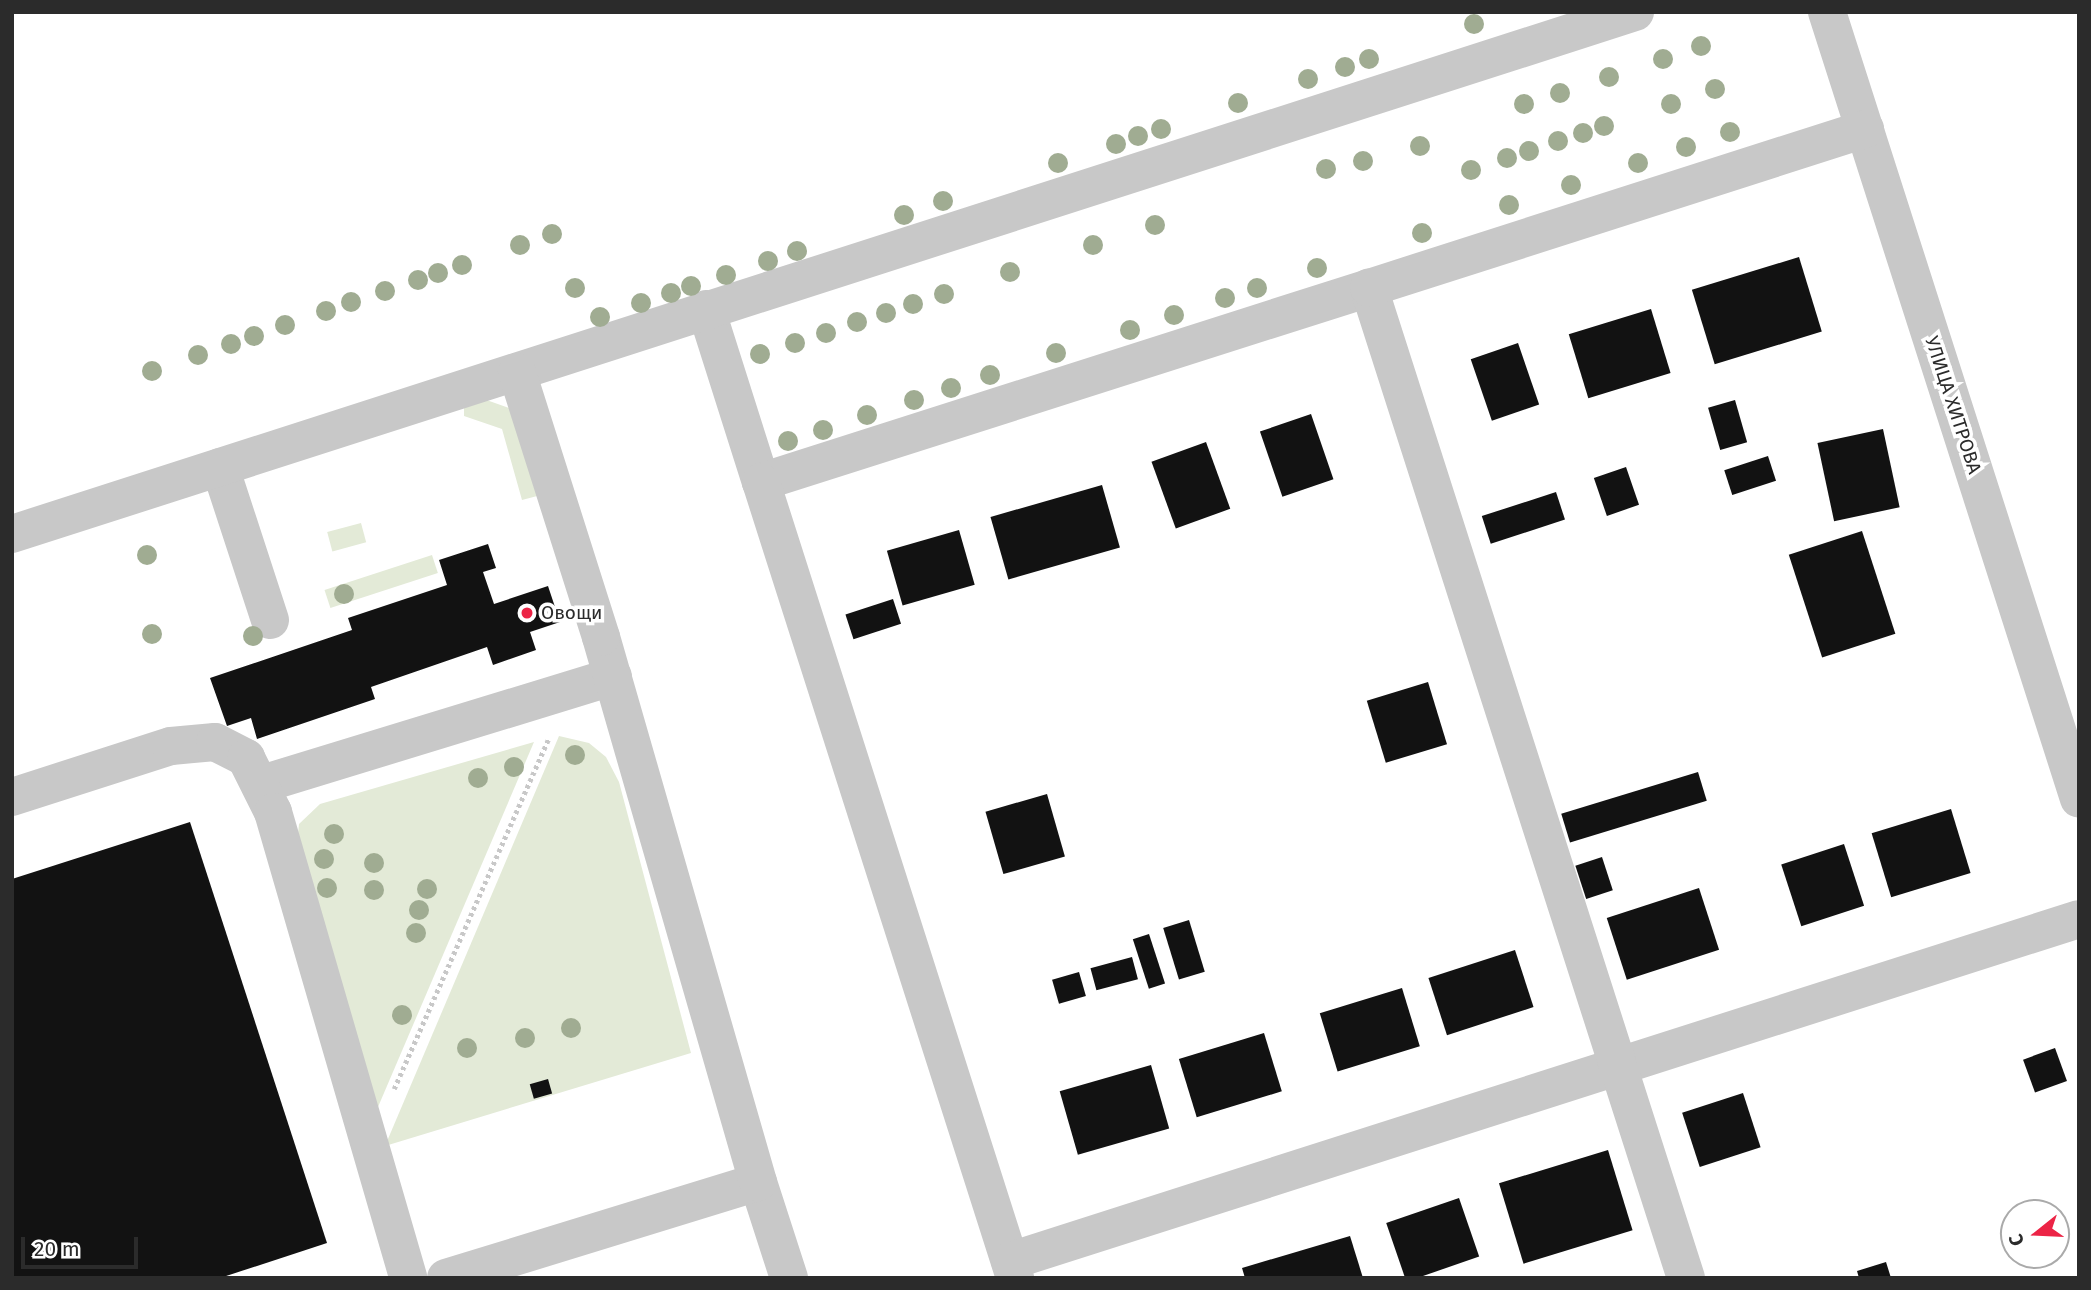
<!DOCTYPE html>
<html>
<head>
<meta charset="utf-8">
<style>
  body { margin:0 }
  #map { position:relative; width:2091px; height:1290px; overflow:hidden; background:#fff; font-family:"Fira Sans",sans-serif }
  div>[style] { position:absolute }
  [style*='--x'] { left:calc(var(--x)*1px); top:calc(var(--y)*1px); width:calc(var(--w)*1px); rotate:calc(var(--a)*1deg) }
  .green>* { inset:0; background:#e3ead7; transform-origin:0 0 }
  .building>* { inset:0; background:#121212; transform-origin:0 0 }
  .path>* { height:4.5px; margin-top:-2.25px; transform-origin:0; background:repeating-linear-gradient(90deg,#c8c8c8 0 3.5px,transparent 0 7px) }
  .minor>* { height:38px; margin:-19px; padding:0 19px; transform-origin:19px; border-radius:19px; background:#c8c8c8 }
  .trees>* { width:20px; height:20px; margin:-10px; border-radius:50%; background:#a0ac92 }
  .dots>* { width:19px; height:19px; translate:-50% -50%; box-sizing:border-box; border:4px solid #fff; border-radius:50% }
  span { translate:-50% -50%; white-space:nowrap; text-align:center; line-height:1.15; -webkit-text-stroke:7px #fff; paint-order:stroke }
  .street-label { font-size:19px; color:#2b2b2b }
  .poi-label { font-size:19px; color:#2b2b2b }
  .left { translate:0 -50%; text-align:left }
  .frame { position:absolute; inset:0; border:14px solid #2b2b2b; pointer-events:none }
  .north { position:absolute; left:2000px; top:1199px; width:70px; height:70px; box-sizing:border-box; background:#fff; border:2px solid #aaa; border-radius:50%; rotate:252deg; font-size:19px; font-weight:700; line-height:28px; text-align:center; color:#2b2b2b }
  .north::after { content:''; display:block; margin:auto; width:24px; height:32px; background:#ec2446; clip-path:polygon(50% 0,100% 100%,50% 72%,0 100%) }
  .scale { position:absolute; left:21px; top:1237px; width:117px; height:32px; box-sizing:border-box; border:4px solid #2b2b2b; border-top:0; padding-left:9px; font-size:21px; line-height:24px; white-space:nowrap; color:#2b2b2b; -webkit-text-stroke:5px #fff; paint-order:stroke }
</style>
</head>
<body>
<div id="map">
  <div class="green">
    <i style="clip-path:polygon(464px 392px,509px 408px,541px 495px,522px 500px,502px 429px,464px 416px)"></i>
    <i style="left:361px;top:523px;width:20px;height:35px;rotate:75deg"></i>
    <i style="left:432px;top:555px;width:19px;height:113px;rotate:72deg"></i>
    <i style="clip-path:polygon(559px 736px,589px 743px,606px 757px,619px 782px,691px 1053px,385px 1146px)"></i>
    <i style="clip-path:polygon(534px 742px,375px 1114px,297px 843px,299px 824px,320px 804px)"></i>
  </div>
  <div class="building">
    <i style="left:1799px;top:257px;width:78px;height:112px;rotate:73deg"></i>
    <i style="left:1651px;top:309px;width:67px;height:86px;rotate:73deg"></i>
    <i style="left:1518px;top:343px;width:65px;height:50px;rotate:71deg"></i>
    <i style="left:1735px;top:400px;width:44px;height:28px;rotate:74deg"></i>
    <i style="left:1311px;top:414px;width:69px;height:54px;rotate:71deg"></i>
    <i style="left:1883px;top:429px;width:80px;height:67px;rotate:78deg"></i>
    <i style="left:1206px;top:442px;width:71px;height:58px;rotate:70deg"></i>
    <i style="left:1768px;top:456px;width:26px;height:46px;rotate:72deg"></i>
    <i style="left:1626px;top:467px;width:40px;height:34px;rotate:71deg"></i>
    <i style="left:1102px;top:485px;width:65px;height:116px;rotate:74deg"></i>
    <i style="left:1556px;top:492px;width:29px;height:78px;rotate:72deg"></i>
    <i style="left:959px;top:530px;width:57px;height:75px;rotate:74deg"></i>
    <i style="left:1862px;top:531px;width:108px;height:77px;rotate:72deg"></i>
    <i style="clip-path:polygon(488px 544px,496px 568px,483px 572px,494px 604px,548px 586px,560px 622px,530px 632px,536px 650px,493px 665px,487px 647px,371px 687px,375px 699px,257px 739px,251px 718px,227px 726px,210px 678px,352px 630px,348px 618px,447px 585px,439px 560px)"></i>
    <i style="left:893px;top:599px;width:26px;height:50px;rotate:72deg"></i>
    <i style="left:1428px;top:682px;width:65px;height:64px;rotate:73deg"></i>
    <i style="left:1698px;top:772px;width:30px;height:143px;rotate:73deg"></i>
    <i style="left:1047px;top:794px;width:65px;height:64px;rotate:74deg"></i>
    <i style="left:1951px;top:809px;width:67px;height:83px;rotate:73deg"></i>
    <i style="clip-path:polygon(190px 822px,327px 1243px,220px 1278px,12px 1278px,12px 879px)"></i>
    <i style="left:1844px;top:844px;width:65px;height:66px;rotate:72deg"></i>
    <i style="left:1602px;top:857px;width:35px;height:28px;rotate:72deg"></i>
    <i style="left:1699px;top:888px;width:65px;height:97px;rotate:72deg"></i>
    <i style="left:1189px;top:920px;width:54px;height:27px;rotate:73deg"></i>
    <i style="left:1149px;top:934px;width:52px;height:17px;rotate:72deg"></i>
    <i style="left:1515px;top:950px;width:60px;height:91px;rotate:72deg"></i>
    <i style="left:1132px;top:957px;width:23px;height:43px;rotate:75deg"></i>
    <i style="left:1079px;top:972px;width:25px;height:28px;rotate:74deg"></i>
    <i style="left:1402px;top:988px;width:61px;height:86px;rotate:73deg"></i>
    <i style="left:1264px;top:1033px;width:61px;height:89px;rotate:73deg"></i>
    <i style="left:2055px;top:1048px;width:35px;height:34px;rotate:70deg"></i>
    <i style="left:1151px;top:1065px;width:66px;height:95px;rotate:74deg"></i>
    <i style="left:548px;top:1079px;width:15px;height:19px;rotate:74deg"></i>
    <i style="left:1743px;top:1093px;width:57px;height:64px;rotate:72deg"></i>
    <i style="left:1608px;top:1150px;width:84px;height:114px;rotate:73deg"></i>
    <i style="left:1459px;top:1198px;width:62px;height:77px;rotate:71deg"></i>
    <i style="clip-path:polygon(1350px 1236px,1363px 1278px,1245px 1278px,1242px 1268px)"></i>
    <i style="clip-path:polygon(1886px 1262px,1891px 1278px,1859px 1278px,1857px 1271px)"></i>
  </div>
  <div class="path">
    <i style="--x:394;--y:1089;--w:384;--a:-66.2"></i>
  </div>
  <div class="minor">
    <i style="--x:1827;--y:12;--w:826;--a:72.24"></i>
    <i style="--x:706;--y:309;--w:182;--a:72.4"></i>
    <i style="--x:761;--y:482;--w:638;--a:-17.7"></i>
    <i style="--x:220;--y:467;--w:161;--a:71.9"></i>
    <i style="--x:761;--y:482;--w:836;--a:72.3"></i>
    <i style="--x:12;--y:534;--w:1705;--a:-17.83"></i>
    <i style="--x:262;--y:784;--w:367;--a:-17"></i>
    <i style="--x:12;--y:797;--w:167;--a:-17.8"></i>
    <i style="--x:171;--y:746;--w:44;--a:-5.2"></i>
    <i style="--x:215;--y:742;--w:35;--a:27"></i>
    <i style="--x:246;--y:758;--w:60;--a:63.4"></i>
    <i style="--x:273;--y:812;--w:485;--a:73.8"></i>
    <i style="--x:758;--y:1182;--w:101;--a:72.1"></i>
    <i style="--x:1010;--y:1261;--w:1122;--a:-17.74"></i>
    <i style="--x:446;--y:1278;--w:326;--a:-17.1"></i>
    <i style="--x:758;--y:1182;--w:567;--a:-106.07"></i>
    <i style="--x:601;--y:637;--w:278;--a:-107.6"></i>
    <i style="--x:1686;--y:1278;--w:1040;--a:-107.76"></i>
    <i style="--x:1369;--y:288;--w:521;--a:-17.77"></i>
  </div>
  <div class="trees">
    <i style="left:1474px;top:24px"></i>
    <i style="left:1701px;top:46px"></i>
    <i style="left:1369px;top:59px"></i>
    <i style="left:1663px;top:59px"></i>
    <i style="left:1345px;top:67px"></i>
    <i style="left:1609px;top:77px"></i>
    <i style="left:1308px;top:79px"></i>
    <i style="left:1715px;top:89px"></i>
    <i style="left:1560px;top:93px"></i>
    <i style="left:1238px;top:103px"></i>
    <i style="left:1524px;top:104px"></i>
    <i style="left:1671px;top:104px"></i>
    <i style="left:1604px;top:126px"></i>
    <i style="left:1161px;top:129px"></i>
    <i style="left:1730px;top:132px"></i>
    <i style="left:1583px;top:133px"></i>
    <i style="left:1138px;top:136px"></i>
    <i style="left:1558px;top:141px"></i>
    <i style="left:1116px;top:144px"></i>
    <i style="left:1420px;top:146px"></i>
    <i style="left:1686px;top:147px"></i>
    <i style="left:1529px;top:151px"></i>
    <i style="left:1507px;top:158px"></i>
    <i style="left:1363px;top:161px"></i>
    <i style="left:1058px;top:163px"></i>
    <i style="left:1638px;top:163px"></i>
    <i style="left:1326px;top:169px"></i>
    <i style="left:1471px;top:170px"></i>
    <i style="left:1571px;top:185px"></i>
    <i style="left:943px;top:201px"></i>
    <i style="left:1509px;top:205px"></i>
    <i style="left:904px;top:215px"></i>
    <i style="left:1155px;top:225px"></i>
    <i style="left:1422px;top:233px"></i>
    <i style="left:552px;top:234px"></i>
    <i style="left:520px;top:245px"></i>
    <i style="left:1093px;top:245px"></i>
    <i style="left:797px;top:251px"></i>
    <i style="left:768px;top:261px"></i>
    <i style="left:462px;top:265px"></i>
    <i style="left:1317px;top:268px"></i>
    <i style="left:1010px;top:272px"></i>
    <i style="left:438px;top:273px"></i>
    <i style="left:726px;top:275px"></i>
    <i style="left:418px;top:280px"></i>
    <i style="left:691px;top:286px"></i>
    <i style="left:575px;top:288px"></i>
    <i style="left:1257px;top:288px"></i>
    <i style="left:385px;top:291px"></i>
    <i style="left:671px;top:293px"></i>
    <i style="left:944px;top:294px"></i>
    <i style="left:1225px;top:298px"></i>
    <i style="left:351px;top:302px"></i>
    <i style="left:641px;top:303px"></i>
    <i style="left:913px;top:304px"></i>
    <i style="left:326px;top:311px"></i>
    <i style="left:886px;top:313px"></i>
    <i style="left:1174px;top:315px"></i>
    <i style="left:600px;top:317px"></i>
    <i style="left:857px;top:322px"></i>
    <i style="left:285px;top:325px"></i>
    <i style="left:1130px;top:330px"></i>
    <i style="left:826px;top:333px"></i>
    <i style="left:254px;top:336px"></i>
    <i style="left:795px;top:343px"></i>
    <i style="left:231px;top:344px"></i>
    <i style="left:1056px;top:353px"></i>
    <i style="left:760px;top:354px"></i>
    <i style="left:198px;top:355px"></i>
    <i style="left:152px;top:371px"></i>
    <i style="left:990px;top:375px"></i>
    <i style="left:951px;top:388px"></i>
    <i style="left:914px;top:400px"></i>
    <i style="left:867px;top:415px"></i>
    <i style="left:823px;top:430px"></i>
    <i style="left:788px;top:441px"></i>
    <i style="left:147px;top:555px"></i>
    <i style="left:344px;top:594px"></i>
    <i style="left:152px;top:634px"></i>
    <i style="left:253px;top:636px"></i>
    <i style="left:575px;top:755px"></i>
    <i style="left:514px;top:767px"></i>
    <i style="left:478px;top:778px"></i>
    <i style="left:334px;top:834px"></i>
    <i style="left:324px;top:859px"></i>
    <i style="left:374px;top:863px"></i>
    <i style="left:327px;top:888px"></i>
    <i style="left:427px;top:889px"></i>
    <i style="left:374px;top:890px"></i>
    <i style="left:419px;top:910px"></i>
    <i style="left:416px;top:933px"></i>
    <i style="left:402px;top:1015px"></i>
    <i style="left:571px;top:1028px"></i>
    <i style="left:525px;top:1038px"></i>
    <i style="left:467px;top:1048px"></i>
  </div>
  <div class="dots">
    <i style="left:527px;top:613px;background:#ec2446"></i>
  </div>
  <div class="street-label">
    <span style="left:1953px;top:405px;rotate:72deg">УЛИЦА ХИТРОВА</span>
  </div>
  <div class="poi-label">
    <span class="left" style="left:541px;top:613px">Овощи</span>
  </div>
  <div class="frame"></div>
  <div class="north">С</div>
  <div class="scale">20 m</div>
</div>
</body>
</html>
